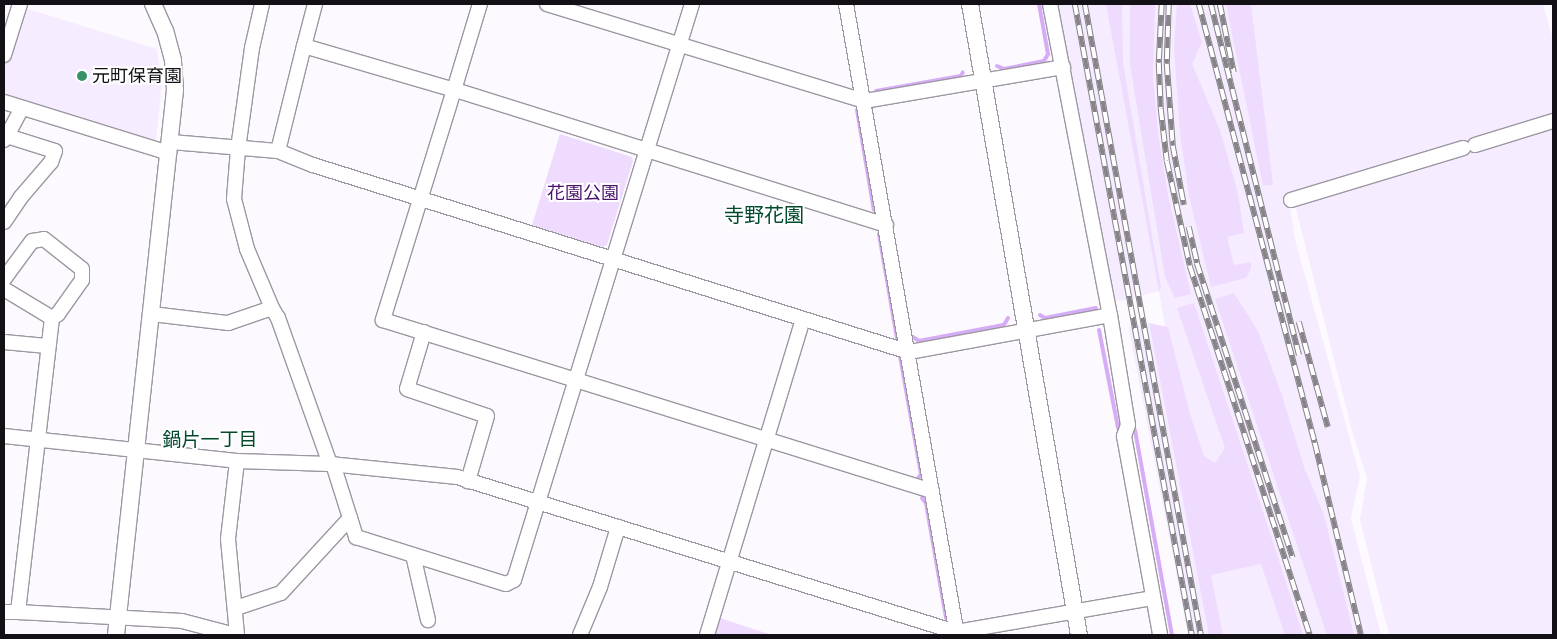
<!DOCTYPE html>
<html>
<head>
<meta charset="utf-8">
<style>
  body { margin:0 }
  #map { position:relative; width:1557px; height:639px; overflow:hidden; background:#fcfafe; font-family:Quicksand,"Noto Sans JP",sans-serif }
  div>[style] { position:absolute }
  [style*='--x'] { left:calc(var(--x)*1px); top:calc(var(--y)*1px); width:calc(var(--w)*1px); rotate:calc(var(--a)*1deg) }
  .built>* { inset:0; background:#f6ecff; transform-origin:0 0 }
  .green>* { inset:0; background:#eedbfe }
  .stream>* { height:4px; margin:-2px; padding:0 2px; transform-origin:2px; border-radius:2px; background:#d6acf7 }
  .roads { filter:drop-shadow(1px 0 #9d97a2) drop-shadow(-1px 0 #9d97a2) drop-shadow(0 1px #9d97a2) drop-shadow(0 -1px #9d97a2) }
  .minor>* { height:14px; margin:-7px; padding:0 7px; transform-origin:7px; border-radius:7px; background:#fff }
  .tertiary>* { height:16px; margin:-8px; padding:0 8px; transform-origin:8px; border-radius:8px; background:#fff }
  .rail>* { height:5.5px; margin-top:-2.75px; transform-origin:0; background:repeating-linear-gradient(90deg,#fff 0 11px,#868488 0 22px); box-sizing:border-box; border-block:1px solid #868488 }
  .dots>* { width:14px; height:14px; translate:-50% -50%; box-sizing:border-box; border:2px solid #fff; border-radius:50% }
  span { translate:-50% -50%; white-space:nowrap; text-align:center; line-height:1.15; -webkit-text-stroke:4px #fff; paint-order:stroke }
  .poi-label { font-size:18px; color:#131115 }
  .left { translate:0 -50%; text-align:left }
  .park-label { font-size:18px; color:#4a1269 }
  .neighbourhood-label { font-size:19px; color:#02492d }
  .quarter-label { font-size:20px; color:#02492d }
  .frame { position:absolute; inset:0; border:5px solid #131115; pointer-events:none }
</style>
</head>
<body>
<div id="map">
  <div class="built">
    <i style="clip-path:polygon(1055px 4px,1543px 4px,1553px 39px,1553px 635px,1389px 635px,1360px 520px,1367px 478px,1352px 431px,1296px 209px,1288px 192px,1295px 239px,1360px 476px,1351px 518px,1381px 635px,1223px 635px,1187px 457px,1159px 291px,1122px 301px,1110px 298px)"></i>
    <i style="clip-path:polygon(25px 8px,157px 49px,162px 83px,156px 141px,152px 146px,4px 99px,4px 70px)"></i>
    <i style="left:1149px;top:323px;width:318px;height:21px;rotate:79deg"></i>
  </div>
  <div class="green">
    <i style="clip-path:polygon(1106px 4px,1122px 4px,1123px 63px,1161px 288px,1159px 291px)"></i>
    <i style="clip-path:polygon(1130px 4px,1155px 4px,1153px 74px,1158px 133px,1168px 195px,1191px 294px,1175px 298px,1165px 277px,1130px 65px)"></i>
    <i style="clip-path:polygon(1177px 4px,1190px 4px,1202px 42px,1192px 64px,1220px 130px,1238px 193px,1244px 233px,1227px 237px,1234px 265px,1251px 262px,1251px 269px,1246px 278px,1211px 287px,1189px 196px,1180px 133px,1174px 48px)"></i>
    <i style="clip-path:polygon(1226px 4px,1251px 4px,1273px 185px,1263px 186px)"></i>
    <i style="clip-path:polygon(560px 134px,632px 157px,633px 161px,607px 245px,602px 247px,532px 225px)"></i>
    <i style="clip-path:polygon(1234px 293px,1258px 331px,1281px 392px,1304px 467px,1324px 515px,1354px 635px,1327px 635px,1215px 299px)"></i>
    <i style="clip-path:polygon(1194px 303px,1274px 545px,1303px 635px,1285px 635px,1261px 564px,1211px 575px,1223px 635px,1209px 635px,1149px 323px,1168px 327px,1190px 414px,1204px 456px,1215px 463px,1225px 448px,1177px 308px)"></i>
    <i style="clip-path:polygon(720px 618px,772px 635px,715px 635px)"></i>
  </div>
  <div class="stream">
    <i style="--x:997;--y:66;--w:8;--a:23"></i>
    <i style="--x:1004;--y:69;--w:41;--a:-11.3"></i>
    <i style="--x:1044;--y:61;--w:8;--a:-60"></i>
    <i style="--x:1048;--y:54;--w:51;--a:-100.2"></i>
    <i style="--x:876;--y:91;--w:86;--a:-10"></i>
    <i style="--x:961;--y:76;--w:4;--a:-63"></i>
    <i style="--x:857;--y:110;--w:101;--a:80.4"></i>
    <i style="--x:879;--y:234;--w:106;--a:80.2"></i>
    <i style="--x:1040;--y:315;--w:6;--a:31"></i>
    <i style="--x:1045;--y:318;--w:52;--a:-11.1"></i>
    <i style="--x:1099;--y:330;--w:100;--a:79"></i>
    <i style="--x:913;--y:337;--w:7;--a:34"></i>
    <i style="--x:919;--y:341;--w:86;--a:-10.7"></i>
    <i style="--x:1004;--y:325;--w:8;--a:-60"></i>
    <i style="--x:900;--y:356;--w:120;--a:79.9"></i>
    <i style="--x:921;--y:474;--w:4;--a:124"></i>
    <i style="--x:1135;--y:430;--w:208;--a:79.8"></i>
    <i style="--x:922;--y:498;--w:6;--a:51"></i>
    <i style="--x:926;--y:503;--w:117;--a:80.1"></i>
  </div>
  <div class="roads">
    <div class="minor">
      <i style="--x:262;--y:4;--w:45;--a:102.8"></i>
      <i style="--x:252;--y:48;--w:102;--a:97.9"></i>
      <i style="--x:238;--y:149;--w:50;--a:94.6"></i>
      <i style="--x:234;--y:199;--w:52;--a:75.4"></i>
      <i style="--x:247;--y:249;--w:64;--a:67"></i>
      <i style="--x:272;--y:308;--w:12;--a:59"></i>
      <i style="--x:278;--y:318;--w:155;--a:70.4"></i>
      <i style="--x:547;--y:4;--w:332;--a:17"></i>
      <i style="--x:865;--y:101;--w:201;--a:-9.7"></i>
      <i style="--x:846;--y:4;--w:641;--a:80.02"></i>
      <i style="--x:1050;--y:4;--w:317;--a:79.1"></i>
      <i style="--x:1110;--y:315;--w:111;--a:80.7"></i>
      <i style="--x:1128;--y:425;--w:12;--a:110"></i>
      <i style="--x:1124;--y:436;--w:202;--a:79.7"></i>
      <i style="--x:304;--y:46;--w:43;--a:-75.3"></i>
      <i style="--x:4;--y:55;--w:53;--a:-72.6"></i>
      <i style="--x:4;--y:102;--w:173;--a:17.2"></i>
      <i style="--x:7;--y:136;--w:32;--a:-62"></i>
      <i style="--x:4;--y:140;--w:5;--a:-53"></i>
      <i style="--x:7;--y:136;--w:50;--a:17.4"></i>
      <i style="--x:55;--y:151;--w:12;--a:110"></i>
      <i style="--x:51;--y:162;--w:46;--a:130.6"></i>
      <i style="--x:21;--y:197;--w:30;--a:124"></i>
      <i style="--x:171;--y:142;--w:107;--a:4.8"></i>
      <i style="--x:278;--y:151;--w:38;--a:22"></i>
      <i style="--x:313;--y:165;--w:625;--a:17.42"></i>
      <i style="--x:909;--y:352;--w:204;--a:-10.4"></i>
      <i style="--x:1475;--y:145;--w:82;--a:-17.1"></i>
      <i style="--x:278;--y:151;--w:108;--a:-76.1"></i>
      <i style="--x:304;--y:46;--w:156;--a:16.3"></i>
      <i style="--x:454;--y:90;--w:90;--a:-73.2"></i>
      <i style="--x:1291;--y:200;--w:180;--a:-16.8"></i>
      <i style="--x:886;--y:225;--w:453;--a:-162.6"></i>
      <i style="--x:454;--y:90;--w:241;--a:107.2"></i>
      <i style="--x:383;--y:320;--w:575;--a:17.3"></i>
      <i style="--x:4;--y:279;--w:47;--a:-53.6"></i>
      <i style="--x:32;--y:241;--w:12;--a:-9"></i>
      <i style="--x:44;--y:239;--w:48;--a:38.3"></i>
      <i style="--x:82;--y:269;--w:11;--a:90"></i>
      <i style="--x:82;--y:280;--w:42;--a:125.2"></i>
      <i style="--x:58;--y:314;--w:7;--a:146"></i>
      <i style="--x:4;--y:289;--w:56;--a:31.1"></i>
      <i style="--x:52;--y:318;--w:296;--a:96.6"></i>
      <i style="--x:18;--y:612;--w:164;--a:3.1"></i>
      <i style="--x:182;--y:621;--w:55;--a:14.8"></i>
      <i style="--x:152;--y:314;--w:77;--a:6.8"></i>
      <i style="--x:228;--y:323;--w:46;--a:-18.8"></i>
      <i style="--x:424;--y:332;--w:59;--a:106.6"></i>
      <i style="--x:407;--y:389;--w:84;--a:18.6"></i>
      <i style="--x:487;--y:416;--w:68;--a:106.3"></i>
      <i style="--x:4;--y:342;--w:43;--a:5.3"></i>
      <i style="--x:4;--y:436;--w:234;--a:6.1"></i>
      <i style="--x:237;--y:461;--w:93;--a:1.8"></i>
      <i style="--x:330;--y:464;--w:128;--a:5.8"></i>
      <i style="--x:457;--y:477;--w:523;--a:17.26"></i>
      <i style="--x:956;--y:632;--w:199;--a:-9.8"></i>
      <i style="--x:237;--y:461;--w:79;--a:96.6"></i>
      <i style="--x:228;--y:539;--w:96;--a:84.6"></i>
      <i style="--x:333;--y:464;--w:77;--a:72.5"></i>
      <i style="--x:356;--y:537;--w:157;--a:17.4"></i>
      <i style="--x:506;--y:584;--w:9;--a:-27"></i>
      <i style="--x:514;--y:580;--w:603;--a:-72.83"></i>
      <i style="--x:413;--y:555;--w:67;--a:77"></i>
      <i style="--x:236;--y:608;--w:47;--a:-18.4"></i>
      <i style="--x:281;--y:593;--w:102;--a:-47.4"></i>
      <i style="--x:4;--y:612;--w:14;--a:0"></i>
      <i style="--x:580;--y:635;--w:52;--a:-67.4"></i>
      <i style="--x:600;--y:587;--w:63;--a:-73.3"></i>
      <i style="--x:707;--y:635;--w:330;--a:-73.1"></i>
    </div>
    <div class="tertiary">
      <i style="--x:970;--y:4;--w:640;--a:80.2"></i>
      <i style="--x:116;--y:635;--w:548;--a:-83.82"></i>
      <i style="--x:175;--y:90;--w:30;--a:-94"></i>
      <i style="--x:173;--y:60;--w:30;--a:-105"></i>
      <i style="--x:165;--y:31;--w:30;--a:-114"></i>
    </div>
  </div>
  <div class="rail">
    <i style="--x:1075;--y:4;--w:642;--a:79.5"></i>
    <i style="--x:1085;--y:4;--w:642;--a:79.58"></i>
    <i style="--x:1162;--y:4;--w:59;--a:92.9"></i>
    <i style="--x:1159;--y:63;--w:46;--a:87.5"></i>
    <i style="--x:1161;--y:109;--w:52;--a:83.4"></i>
    <i style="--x:1167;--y:161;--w:107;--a:77.6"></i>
    <i style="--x:1190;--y:266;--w:388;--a:72"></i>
    <i style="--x:1169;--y:4;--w:60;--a:91.9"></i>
    <i style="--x:1167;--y:64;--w:82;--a:85.8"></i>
    <i style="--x:1173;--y:146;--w:60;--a:79.4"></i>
    <i style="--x:1199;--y:4;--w:454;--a:75.2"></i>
    <i style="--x:1315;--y:443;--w:197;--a:76.5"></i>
    <i style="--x:1211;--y:4;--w:362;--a:75.9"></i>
    <i style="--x:1220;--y:4;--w:70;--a:78.5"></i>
    <i style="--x:1189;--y:227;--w:37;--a:77"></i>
    <i style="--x:1197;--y:263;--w:310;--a:72"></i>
    <i style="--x:1299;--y:322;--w:109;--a:74.6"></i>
  </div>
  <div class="dots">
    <i style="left:82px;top:76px;background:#379066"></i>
  </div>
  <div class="poi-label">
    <span class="left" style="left:92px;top:76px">元町保育園</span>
  </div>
  <div class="park-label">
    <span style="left:583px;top:193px">花園公園</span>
  </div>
  <div class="neighbourhood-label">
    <span style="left:210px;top:440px">鍋片一丁目</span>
  </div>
  <div class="quarter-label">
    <span style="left:764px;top:214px">寺野花園</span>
  </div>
  <div class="frame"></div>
</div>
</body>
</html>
